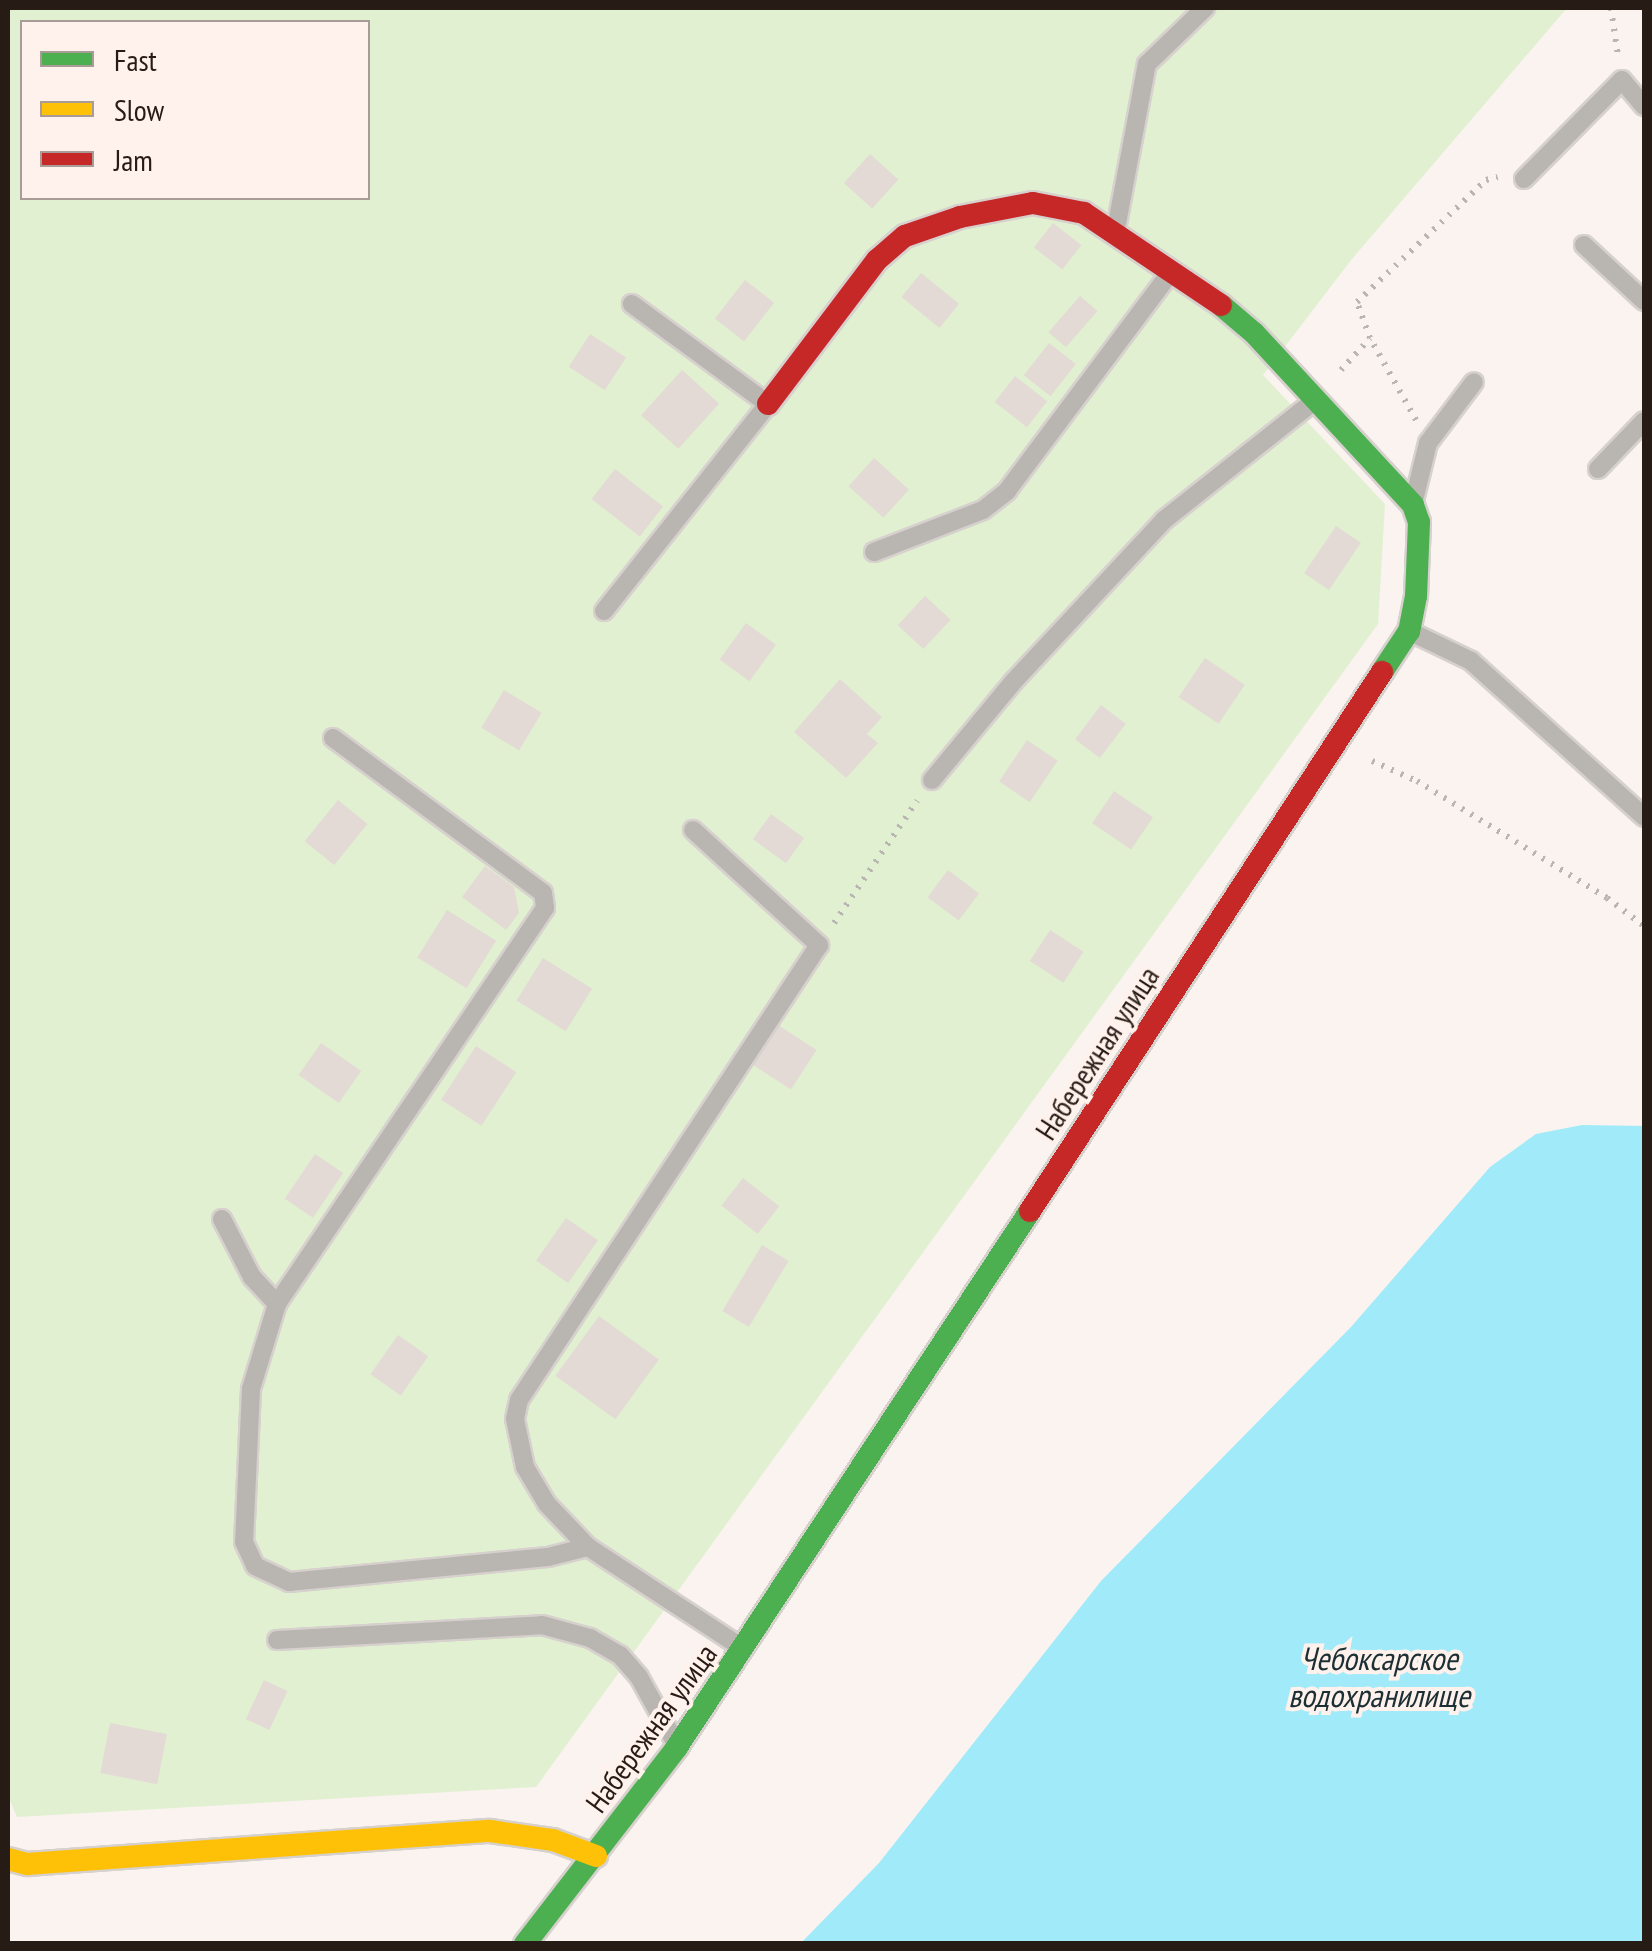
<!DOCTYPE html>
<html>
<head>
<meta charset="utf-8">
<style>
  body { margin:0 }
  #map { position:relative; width:1652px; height:1951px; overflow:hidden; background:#faf3f0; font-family:"PT Sans Narrow",sans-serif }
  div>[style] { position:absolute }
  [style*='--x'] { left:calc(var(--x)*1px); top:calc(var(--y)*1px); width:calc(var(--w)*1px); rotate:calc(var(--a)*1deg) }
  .green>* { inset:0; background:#e1f0d0 }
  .water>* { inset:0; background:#a1eafa }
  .building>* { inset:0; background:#e3dad5; transform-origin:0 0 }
  .path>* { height:6px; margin-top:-3px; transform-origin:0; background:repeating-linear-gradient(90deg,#b9b5b2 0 2.5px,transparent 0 10.5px) }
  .roads { filter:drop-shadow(2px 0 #d7d1ce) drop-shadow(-2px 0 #d7d1ce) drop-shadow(0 2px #d7d1ce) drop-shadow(0 -2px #d7d1ce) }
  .lane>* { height:18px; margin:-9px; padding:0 9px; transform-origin:9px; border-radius:9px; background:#b9b6b2 }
  .fast>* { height:22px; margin:-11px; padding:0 11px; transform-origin:11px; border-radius:11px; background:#4caf50 }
  .slow>* { height:22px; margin:-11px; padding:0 11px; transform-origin:11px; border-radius:11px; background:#ffc107 }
  .jam>* { height:22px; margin:-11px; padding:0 11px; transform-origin:11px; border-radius:11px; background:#c62828 }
  span { translate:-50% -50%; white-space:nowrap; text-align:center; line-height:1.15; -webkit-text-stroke:8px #fff1eb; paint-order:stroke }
  .street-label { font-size:30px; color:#271b16 }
  .water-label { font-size:32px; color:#1b2f34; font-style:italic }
  .frame { position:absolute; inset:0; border:10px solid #271b16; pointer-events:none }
  .legend { position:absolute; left:20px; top:20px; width:350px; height:180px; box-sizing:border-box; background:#fff1eb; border:2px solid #a99b96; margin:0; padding:12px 18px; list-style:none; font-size:30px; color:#271b16 }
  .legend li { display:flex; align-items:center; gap:20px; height:50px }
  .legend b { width:50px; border:2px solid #a99b96 }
</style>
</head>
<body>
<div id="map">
  <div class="green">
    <i style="clip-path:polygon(evenodd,8px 8px,1567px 8px,1352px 259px,1263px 375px,1385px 504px,1378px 624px,536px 1787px,17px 1817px,8px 1796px,8px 8px,22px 22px,368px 22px,368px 198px,22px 198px,22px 22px)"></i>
  </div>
  <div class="water">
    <i style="clip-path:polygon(1582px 1125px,1644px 1126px,1644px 1943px,801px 1943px,879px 1863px,1101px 1581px,1351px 1327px,1490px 1167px,1536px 1134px)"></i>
  </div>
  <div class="building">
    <i style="left:870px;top:154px;width:38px;height:39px;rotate:42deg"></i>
    <i style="left:1053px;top:223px;width:36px;height:31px;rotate:38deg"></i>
    <i style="left:921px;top:273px;width:49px;height:31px;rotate:39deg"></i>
    <i style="left:745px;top:280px;width:37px;height:49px;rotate:38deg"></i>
    <i style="left:1080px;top:296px;width:23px;height:48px;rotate:41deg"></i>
    <i style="left:590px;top:334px;width:43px;height:39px;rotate:33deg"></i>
    <i style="left:1049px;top:343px;width:34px;height:41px;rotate:38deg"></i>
    <i style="left:682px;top:370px;width:50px;height:61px;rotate:42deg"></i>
    <i style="left:1015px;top:376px;width:41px;height:33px;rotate:38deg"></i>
    <i style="left:874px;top:458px;width:47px;height:38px;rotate:42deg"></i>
    <i style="left:615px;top:469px;width:61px;height:38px;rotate:38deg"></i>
    <i style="left:1336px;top:526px;width:30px;height:57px;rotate:34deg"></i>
    <i style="left:925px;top:596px;width:35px;height:40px;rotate:43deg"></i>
    <i style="left:746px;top:623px;width:37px;height:45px;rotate:36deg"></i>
    <i style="left:1205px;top:658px;width:48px;height:47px;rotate:34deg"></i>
    <i style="clip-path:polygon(840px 679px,882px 717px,867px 734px,878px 743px,846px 778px,794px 732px)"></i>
    <i style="left:504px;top:690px;width:44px;height:44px;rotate:31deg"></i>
    <i style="left:1101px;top:705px;width:31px;height:43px;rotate:37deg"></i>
    <i style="left:1027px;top:740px;width:37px;height:50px;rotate:34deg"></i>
    <i style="left:1114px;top:791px;width:47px;height:39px;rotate:34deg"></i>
    <i style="left:338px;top:800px;width:38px;height:53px;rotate:39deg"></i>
    <i style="left:771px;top:814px;width:41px;height:31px;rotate:36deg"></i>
    <i style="clip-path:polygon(485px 866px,514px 887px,519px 913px,506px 930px,462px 897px)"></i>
    <i style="left:948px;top:870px;width:39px;height:34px;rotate:37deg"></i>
    <i style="left:447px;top:910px;width:58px;height:56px;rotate:32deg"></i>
    <i style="left:1050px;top:930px;width:40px;height:37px;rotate:33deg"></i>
    <i style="left:543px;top:958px;width:58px;height:50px;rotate:32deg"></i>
    <i style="left:778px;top:1025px;width:46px;height:47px;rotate:33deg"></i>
    <i style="left:321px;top:1043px;width:49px;height:39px;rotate:35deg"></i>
    <i style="left:476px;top:1046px;width:48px;height:64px;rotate:33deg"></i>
    <i style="left:315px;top:1154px;width:34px;height:54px;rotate:34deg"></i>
    <i style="left:743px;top:1178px;width:46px;height:35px;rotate:38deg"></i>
    <i style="left:566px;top:1218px;width:39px;height:52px;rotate:35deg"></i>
    <i style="left:762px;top:1245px;width:31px;height:77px;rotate:31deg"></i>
    <i style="left:599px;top:1316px;width:74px;height:74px;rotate:36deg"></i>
    <i style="left:398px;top:1335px;width:37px;height:48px;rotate:35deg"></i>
    <i style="left:264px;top:1680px;width:26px;height:43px;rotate:25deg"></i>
    <i style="left:110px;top:1723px;width:58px;height:51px;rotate:11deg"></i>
  </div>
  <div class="path">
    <i style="--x:1611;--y:8;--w:49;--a:81.7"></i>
    <i style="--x:1341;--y:370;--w:43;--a:-47.8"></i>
    <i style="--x:1416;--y:420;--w:94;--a:-119.3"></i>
    <i style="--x:1370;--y:338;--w:38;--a:-110"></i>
    <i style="--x:1357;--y:302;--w:178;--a:-43.4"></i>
    <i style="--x:1486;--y:180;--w:12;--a:-14"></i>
    <i style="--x:1372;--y:761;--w:49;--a:24"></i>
    <i style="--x:1417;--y:781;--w:223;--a:31.6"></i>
    <i style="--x:1607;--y:898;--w:46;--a:37.1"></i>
    <i style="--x:834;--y:923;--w:148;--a:-55.8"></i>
  </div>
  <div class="roads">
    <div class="lane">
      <i style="--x:1524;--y:179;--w:139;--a:-45.3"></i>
      <i style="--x:1622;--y:80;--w:34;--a:50"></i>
      <i style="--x:1116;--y:229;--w:168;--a:-79.4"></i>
      <i style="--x:1147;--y:64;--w:81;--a:-44"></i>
      <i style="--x:1584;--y:245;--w:82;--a:43"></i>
      <i style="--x:1598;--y:469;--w:66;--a:-46.2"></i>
      <i style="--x:1414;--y:500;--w:59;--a:-76.2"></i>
      <i style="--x:1428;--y:443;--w:76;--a:-53"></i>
      <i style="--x:874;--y:552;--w:117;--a:-21.1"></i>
      <i style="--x:983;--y:510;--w:31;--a:-38"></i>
      <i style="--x:1007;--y:491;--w:272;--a:-53.2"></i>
      <i style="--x:604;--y:611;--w:264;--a:-51.6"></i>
      <i style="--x:768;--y:404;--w:169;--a:-143.7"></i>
      <i style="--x:1409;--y:631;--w:69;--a:25.8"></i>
      <i style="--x:1471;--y:661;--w:233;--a:42"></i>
      <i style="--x:333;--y:738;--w:261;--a:36.4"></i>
      <i style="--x:543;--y:893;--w:15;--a:82"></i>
      <i style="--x:545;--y:908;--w:478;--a:124.1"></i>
      <i style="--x:277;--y:1304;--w:89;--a:107"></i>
      <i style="--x:251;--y:1389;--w:153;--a:92.6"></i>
      <i style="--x:244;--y:1542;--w:26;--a:65"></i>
      <i style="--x:255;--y:1566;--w:38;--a:25"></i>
      <i style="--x:289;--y:1582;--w:260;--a:-5.5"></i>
      <i style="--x:548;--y:1557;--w:41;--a:-14"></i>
      <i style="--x:932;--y:780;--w:127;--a:-50.4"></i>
      <i style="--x:1013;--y:682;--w:221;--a:-47"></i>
      <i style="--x:1164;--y:520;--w:190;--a:-38.4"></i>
      <i style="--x:693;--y:830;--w:171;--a:42.4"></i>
      <i style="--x:819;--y:945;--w:545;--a:123.4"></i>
      <i style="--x:519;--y:1400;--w:19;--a:102"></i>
      <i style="--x:515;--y:1419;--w:49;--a:78.2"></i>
      <i style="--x:525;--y:1467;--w:43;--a:59.3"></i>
      <i style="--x:547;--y:1504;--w:59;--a:46.4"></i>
      <i style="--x:588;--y:1547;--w:186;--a:33.2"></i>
      <i style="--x:222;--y:1219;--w:65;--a:62.7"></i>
      <i style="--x:252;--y:1277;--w:37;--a:47"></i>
      <i style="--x:277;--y:1640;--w:265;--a:-3.2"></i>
      <i style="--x:542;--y:1625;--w:50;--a:15.2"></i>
      <i style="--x:590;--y:1638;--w:34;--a:30"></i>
      <i style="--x:620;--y:1655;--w:29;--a:49"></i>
      <i style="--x:639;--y:1677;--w:74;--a:61"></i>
    </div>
    <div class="fast">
      <i style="--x:1221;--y:305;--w:43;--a:40.3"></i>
      <i style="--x:1254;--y:333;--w:234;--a:47.2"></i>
      <i style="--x:1413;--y:505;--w:18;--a:71"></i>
      <i style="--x:1419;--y:522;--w:74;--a:92.3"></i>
      <i style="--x:1416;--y:596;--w:36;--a:101"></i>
      <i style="--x:1409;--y:631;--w:49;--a:123.4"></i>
      <i style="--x:525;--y:1944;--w:249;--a:-52.3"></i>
      <i style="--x:677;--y:1747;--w:642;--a:-56.63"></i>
    </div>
    <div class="slow">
      <i style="--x:8;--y:1859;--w:20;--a:15"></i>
      <i style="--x:27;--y:1864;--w:464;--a:-4.1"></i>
      <i style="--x:490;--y:1831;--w:64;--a:8.1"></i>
      <i style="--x:553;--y:1840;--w:46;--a:20.4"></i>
    </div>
    <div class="jam">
      <i style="--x:768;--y:404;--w:181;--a:-52.9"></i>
      <i style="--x:877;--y:260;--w:37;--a:-41"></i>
      <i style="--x:905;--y:236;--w:58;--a:-19.1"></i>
      <i style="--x:960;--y:217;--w:74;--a:-10.9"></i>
      <i style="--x:1033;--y:203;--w:52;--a:11.1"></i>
      <i style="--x:1084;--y:213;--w:165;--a:33.9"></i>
      <i style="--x:1030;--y:1211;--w:644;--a:-56.85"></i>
    </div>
  </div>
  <div class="street-label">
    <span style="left:1097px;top:1053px;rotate:-57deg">Набережная улица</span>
    <span style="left:651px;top:1728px;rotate:-54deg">Набережная улица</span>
  </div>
  <div class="water-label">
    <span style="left:1379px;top:1677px">Чебоксарское<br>водохранилище</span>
  </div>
  <div class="frame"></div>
  <ul class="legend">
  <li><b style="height:12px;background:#4caf50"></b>Fast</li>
  <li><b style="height:12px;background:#ffc107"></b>Slow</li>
  <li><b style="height:12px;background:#c62828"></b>Jam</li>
  </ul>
</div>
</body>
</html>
